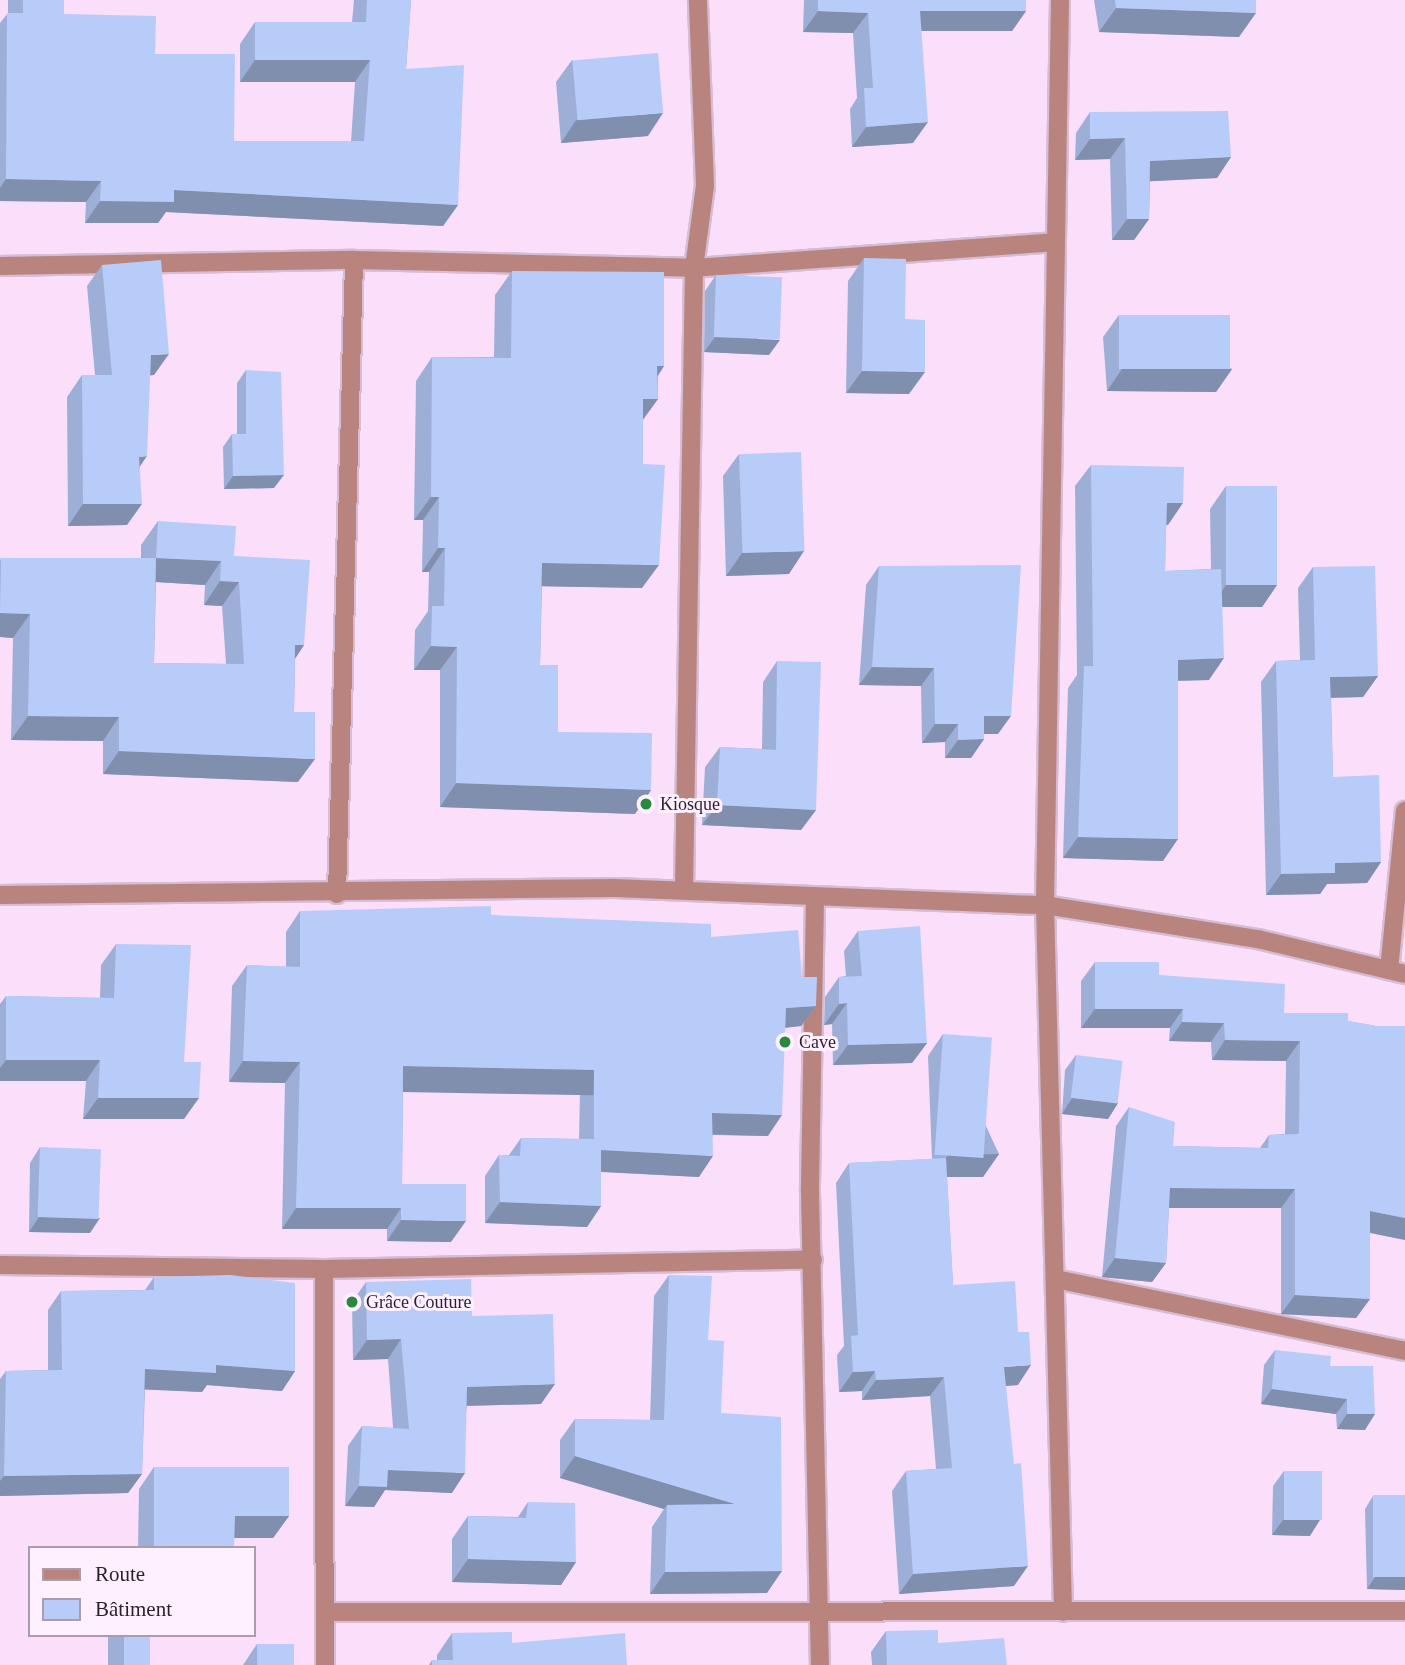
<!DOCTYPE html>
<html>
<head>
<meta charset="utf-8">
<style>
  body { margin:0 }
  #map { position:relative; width:1405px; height:1665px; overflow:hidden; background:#fbdefa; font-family:Georgia,serif }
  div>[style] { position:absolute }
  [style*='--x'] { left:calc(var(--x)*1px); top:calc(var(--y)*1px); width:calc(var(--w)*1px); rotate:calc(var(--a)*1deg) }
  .roads { filter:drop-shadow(2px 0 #d6bcd5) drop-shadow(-2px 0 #d6bcd5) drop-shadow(0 2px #d6bcd5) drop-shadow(0 -2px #d6bcd5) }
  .minor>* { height:18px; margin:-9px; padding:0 9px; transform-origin:9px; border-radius:9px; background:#b8847d }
  .wall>* { inset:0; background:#9eafd7; transform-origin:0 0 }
  .shaded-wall>* { inset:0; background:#818faf; transform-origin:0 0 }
  .building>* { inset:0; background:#b8ccfa; transform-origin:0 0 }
  .dots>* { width:19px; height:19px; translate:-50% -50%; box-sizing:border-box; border:4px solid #fff0ff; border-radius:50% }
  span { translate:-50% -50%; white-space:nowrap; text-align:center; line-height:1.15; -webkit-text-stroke:6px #fff0ff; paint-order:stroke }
  .poi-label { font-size:18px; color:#2c1f2c }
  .left { translate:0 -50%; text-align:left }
  .legend { position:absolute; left:28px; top:1546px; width:228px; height:91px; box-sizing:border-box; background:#fff0ff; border:2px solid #ab9cab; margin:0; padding:9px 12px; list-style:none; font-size:21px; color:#2c1f2c }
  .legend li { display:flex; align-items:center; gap:14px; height:35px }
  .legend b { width:35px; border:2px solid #ab9cab }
</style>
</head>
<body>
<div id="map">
  <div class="roads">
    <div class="minor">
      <i style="--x:1060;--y:0;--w:905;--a:90.95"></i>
      <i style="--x:1045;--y:905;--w:707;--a:88.54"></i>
      <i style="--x:0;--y:266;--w:354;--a:-1"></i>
      <i style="--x:354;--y:260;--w:340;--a:1.3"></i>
      <i style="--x:694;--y:268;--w:362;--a:-4.1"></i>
      <i style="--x:684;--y:890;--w:622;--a:-89.08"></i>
      <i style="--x:694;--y:268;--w:83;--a:-82.4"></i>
      <i style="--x:705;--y:186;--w:186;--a:-92.2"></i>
      <i style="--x:337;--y:894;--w:634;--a:-88.46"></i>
      <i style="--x:0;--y:895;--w:614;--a:-0.65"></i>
      <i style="--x:614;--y:888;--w:431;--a:2.3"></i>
      <i style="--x:1045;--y:905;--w:216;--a:9.1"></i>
      <i style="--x:1258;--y:939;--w:151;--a:13.4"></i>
      <i style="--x:815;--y:899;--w:293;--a:91"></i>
      <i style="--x:810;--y:1192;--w:473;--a:88.8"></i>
      <i style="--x:1389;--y:970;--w:160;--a:-84.3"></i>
      <i style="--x:0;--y:1265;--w:324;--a:0.7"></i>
      <i style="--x:324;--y:1269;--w:489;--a:-1.1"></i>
      <i style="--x:324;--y:1269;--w:396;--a:89.9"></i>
      <i style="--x:1055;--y:1279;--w:357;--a:11.6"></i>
      <i style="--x:326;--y:1612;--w:1079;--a:-0.05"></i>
    </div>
  </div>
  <div class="wall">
    <i style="clip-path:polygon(8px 0,64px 0,64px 14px,155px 54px,234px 141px,351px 141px,355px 82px,240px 82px,240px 44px,255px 22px,352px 22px,354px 0,411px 0,406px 69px,458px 205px,443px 226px,166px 212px,158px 223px,85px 223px,86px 202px,0 201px,0 23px,8px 13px)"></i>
    <i style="clip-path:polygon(804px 0,1026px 0,1026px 11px,1012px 31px,921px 31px,913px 143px,852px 147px,850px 109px,857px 98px,853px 33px,803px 32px)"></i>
    <i style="clip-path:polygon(1094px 0,1256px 0,1239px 37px,1099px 32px)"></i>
    <i style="clip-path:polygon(572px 60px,648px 136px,561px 143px,556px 82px)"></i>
    <i style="clip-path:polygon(1090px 112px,1231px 157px,1217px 178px,1150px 181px,1149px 219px,1134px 240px,1112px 240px,1110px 159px,1075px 160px,1076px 133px)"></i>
    <i style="clip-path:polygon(864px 258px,905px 319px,909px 394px,846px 393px,848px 281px)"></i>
    <i style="clip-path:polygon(102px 265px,154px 375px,150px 375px,140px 467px,127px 525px,68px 526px,67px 397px,82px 375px,95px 375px,87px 286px)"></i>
    <i style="clip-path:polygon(512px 271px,664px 366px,658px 376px,658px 399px,643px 420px,642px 588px,542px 586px,540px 665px,558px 732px,651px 790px,635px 814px,440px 807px,440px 670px,414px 670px,415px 630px,428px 611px,429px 572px,422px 572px,423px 520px,414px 520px,416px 381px,432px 357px,494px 357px,495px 295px)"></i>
    <i style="clip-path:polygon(716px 275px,769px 355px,704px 352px,705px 291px)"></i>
    <i style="clip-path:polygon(1119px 315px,1232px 369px,1216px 392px,1107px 391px,1103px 337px)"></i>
    <i style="clip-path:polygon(246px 370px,274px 488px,224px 489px,223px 447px,232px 434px,237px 434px,237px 383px)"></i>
    <i style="clip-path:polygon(739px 454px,789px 574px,726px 576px,723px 476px)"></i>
    <i style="clip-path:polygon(1091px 465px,1168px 525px,1166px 525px,1165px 571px,1211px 569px,1210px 509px,1226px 486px,1277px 585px,1262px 607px,1222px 607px,1209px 680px,1178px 681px,1163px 861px,1063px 858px,1068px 688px,1077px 675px,1075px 486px)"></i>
    <i style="clip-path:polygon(evenodd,158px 521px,234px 556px,304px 645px,295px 659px,294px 712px,298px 782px,103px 774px,103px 741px,11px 740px,13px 638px,0 637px,0 560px,1px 558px,141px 558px,141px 545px,158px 521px,156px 582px,205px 585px,204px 605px,222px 606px,226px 664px,154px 663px,156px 582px)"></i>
    <i style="clip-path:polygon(879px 566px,998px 734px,984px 734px,984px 739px,971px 758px,945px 758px,945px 742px,922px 743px,921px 686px,859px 685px,866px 585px)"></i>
    <i style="clip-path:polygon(1313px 567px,1378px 676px,1363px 697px,1331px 698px,1333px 777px,1381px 862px,1367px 883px,1327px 884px,1320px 894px,1266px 895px,1261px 682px,1276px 661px,1300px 660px,1298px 588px)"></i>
    <i style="clip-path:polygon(777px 661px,816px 810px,801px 830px,702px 825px,705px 767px,720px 747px,762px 749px,763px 682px)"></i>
    <i style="clip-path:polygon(300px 911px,491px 915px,711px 937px,802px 977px,816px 1006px,801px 1026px,785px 1028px,768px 1136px,713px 1135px,699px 1177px,601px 1172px,601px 1206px,587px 1227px,485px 1223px,485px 1176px,499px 1155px,509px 1155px,521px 1138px,579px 1139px,580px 1091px,403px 1087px,402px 1184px,451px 1242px,387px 1241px,387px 1229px,282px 1229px,285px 1083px,229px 1082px,232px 986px,247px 965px,286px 967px,286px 932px)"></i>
    <i style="clip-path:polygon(858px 931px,927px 1043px,912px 1063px,833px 1065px,832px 1024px,824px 1025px,825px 997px,839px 977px,846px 976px,844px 951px)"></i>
    <i style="clip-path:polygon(116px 944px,184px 1062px,184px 1119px,83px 1119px,86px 1081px,0 1081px,0 1004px,6px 996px,100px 998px,101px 965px)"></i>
    <i style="clip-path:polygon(1095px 962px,1159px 975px,1284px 1013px,1348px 1021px,1376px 1026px,1405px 1026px,1405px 1240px,1370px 1233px,1370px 1299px,1356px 1318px,1281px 1314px,1281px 1208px,1169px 1208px,1166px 1263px,1152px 1282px,1102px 1277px,1116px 1126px,1129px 1107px,1173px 1146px,1260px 1148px,1269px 1135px,1285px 1134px,1286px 1061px,1212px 1060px,1211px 1042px,1169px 1041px,1170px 1028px,1081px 1028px,1081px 981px)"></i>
    <i style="clip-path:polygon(943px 1034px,999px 1154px,983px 1177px,947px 1177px,953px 1285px,1018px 1385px,1006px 1386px,1014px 1586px,899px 1594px,892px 1491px,906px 1471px,936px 1469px,930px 1396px,862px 1400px,862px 1391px,839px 1392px,837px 1355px,844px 1346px,836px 1183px,849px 1163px,932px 1159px,928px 1056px)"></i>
    <i style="clip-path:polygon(1076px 1055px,1118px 1103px,1108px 1119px,1062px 1114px,1065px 1070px)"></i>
    <i style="clip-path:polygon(40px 1147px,90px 1233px,29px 1232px,30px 1163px)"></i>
    <i style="clip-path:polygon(669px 1275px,708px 1340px,721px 1413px,767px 1593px,650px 1594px,652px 1527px,664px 1509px,560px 1478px,560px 1440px,575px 1419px,650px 1420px,654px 1296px)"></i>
    <i style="clip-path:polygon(154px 1277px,295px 1371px,282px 1391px,207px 1385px,202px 1392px,145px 1389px,142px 1474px,128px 1493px,0 1496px,0 1379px,6px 1371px,48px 1370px,48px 1310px,61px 1291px,145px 1290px)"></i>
    <i style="clip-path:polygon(366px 1282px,472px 1316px,541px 1404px,467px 1406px,452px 1493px,385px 1490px,374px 1507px,345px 1506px,348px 1446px,362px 1426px,393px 1428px,388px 1359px,353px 1360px,352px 1302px)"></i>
    <i style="clip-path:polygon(1275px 1350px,1330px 1366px,1365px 1430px,1337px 1429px,1336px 1414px,1261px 1404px,1264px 1365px)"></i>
    <i style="clip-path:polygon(154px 1467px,289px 1516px,273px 1538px,234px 1538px,234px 1548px,138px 1548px,139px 1489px)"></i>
    <i style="clip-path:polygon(1284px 1471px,1310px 1536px,1272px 1535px,1273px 1486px)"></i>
    <i style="clip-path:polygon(1405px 1495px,1405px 1590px,1367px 1589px,1365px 1509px,1373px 1496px)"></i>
    <i style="clip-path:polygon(528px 1502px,576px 1562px,561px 1585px,452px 1582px,452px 1539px,468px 1516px,518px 1517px)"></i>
    <i style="clip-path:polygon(886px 1631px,938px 1643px,1007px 1665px,872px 1665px,871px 1652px)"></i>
    <i style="clip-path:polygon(452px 1633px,512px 1643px,627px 1665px,429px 1665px,432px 1660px,437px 1660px,437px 1655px)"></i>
    <i style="left:108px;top:1635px;width:42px;height:30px"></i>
    <i style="clip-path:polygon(257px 1644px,294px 1665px,243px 1665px)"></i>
  </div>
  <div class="shaded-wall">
    <i style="clip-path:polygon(1116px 8px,1256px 13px,1239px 37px,1099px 32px)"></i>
    <i style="clip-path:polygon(818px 11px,868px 13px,853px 33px,803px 32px)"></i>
    <i style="clip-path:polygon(920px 11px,1026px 11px,1012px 31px,905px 31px)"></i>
    <i style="clip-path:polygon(255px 60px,370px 60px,355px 82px,240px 82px)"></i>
    <i style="clip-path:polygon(663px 113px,648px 136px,561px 143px,576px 120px)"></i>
    <i style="clip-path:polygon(928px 122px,913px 143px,852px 147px,866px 127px)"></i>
    <i style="clip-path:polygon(1125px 138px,1110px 159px,1075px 160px,1090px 139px)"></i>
    <i style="clip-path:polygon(1231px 157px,1217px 178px,1136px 182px,1150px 161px)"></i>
    <i style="clip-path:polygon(6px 179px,101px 181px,86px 202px,0 201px,0 188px)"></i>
    <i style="clip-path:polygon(174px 190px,458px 205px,443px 226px,166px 212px,158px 223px,85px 223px,100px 201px)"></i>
    <i style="clip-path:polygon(1127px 219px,1149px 219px,1134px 240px,1112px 240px)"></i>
    <i style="clip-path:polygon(715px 337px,780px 340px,769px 355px,704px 352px)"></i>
    <i style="clip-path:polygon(169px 354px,154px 375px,136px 377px,151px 355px)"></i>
    <i style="clip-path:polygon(657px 366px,664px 366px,648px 390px)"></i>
    <i style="clip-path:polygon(1122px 369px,1232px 369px,1216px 392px,1107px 391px)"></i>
    <i style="clip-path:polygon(862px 371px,925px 372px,909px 394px,846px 393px)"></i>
    <i style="clip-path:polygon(643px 399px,658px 399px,641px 422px)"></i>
    <i style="clip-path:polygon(147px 456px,132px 478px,139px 457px)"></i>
    <i style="clip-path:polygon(284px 475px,274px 488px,224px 489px,233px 476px)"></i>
    <i style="clip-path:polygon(431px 497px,439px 497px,423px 520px,414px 520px)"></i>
    <i style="clip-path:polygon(1167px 503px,1183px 503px,1168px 525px,1152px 524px)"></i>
    <i style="clip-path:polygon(83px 504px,142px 504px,127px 525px,68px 526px)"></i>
    <i style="clip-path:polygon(438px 548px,445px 548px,429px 572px,422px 572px)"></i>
    <i style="clip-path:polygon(804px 551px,789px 574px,726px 576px,742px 553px)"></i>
    <i style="clip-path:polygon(156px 558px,221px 561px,205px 585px,139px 581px)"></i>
    <i style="clip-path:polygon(542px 563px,659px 565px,642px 588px,526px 586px)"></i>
    <i style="clip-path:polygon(220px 581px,239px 582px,222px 606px,204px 605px)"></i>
    <i style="clip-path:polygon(1226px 585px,1277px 585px,1262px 607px,1211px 607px)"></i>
    <i style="clip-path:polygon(0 613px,30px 614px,13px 638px,0 637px)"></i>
    <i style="clip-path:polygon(295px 645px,304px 645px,288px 669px)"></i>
    <i style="clip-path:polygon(431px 646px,457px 647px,440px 670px,414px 670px)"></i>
    <i style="clip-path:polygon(1224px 658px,1209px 680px,1163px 681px,1178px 660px)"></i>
    <i style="clip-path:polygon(872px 667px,934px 668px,921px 686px,859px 685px)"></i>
    <i style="clip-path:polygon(1378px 676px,1363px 697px,1316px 698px,1330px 677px)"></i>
    <i style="clip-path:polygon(28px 716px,119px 717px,103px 741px,11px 740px)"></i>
    <i style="clip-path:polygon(984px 716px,1011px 716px,998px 734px,971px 734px)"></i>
    <i style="clip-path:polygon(935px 724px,958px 724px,945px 742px,922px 743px)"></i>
    <i style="clip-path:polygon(984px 739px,971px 758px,945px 758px,958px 740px)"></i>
    <i style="clip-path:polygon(119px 751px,315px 759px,298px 782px,103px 774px)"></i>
    <i style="clip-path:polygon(456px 783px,651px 790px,635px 814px,440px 807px)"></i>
    <i style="clip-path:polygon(717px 805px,816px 810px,801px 830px,702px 825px)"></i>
    <i style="clip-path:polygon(1078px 837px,1178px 839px,1163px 861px,1063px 858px)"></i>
    <i style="clip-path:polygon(1381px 862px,1367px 883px,1327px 884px,1320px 894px,1266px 895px,1281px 874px,1335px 863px)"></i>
    <i style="clip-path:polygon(847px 1003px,832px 1024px,824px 1025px,839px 1004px)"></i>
    <i style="clip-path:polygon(816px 1006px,801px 1026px,771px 1029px,786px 1008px)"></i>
    <i style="clip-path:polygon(1095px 1009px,1183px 1009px,1170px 1028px,1081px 1028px)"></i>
    <i style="clip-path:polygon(1182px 1022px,1224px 1023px,1211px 1042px,1169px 1041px)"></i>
    <i style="clip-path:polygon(1225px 1040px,1300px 1041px,1286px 1061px,1212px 1060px)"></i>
    <i style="clip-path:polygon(927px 1043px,912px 1063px,833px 1065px,848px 1045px)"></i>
    <i style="clip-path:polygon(6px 1060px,100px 1060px,86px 1081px,0 1081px,0 1068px)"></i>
    <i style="clip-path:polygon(243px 1061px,300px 1062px,285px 1083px,229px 1082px)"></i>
    <i style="left:403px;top:1066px;width:191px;height:26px;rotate:1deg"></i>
    <i style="clip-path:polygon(98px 1098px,199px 1098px,184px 1119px,83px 1119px)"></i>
    <i style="clip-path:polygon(1072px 1098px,1118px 1103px,1108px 1119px,1062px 1114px)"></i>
    <i style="clip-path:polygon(712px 1113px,782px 1115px,768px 1136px,697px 1134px)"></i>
    <i style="clip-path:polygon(601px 1150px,713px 1156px,699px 1177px,587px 1171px)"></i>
    <i style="clip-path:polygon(999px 1154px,983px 1177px,932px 1177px,948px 1155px)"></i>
    <i style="clip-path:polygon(1170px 1188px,1295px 1189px,1281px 1208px,1157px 1208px)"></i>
    <i style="clip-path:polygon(500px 1202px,601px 1206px,587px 1227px,485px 1223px)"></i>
    <i style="clip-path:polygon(296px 1208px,401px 1208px,387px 1229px,282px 1229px)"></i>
    <i style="clip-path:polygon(1370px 1211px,1405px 1218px,1405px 1240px,1357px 1230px)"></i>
    <i style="clip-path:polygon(39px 1217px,100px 1218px,90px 1233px,29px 1232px)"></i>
    <i style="clip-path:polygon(401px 1220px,466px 1221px,451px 1242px,387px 1241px)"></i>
    <i style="clip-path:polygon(1115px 1258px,1166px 1263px,1152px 1282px,1102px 1277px)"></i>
    <i style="clip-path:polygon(1295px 1295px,1370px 1299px,1356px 1318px,1281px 1314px)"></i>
    <i style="clip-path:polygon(401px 1339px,388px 1359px,353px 1360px,367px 1340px)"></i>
    <i style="clip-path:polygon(216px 1365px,295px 1371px,282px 1391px,207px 1385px,202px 1392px,132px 1389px,145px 1369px)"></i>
    <i style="clip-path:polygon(1031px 1365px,1018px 1385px,991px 1387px,1004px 1367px)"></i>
    <i style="clip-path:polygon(875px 1371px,862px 1391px,839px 1392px,853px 1372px)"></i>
    <i style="clip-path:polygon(944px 1377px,930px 1396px,862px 1400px,876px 1380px)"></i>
    <i style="clip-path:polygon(555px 1384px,541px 1404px,454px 1406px,467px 1387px)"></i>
    <i style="clip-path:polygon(1272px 1389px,1347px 1399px,1336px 1414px,1261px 1404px)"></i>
    <i style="clip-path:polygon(1347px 1414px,1375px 1414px,1365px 1430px,1337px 1429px)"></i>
    <i style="clip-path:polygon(575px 1456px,735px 1504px,667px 1505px,664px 1509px,560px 1478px)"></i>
    <i style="clip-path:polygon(388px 1470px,465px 1473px,452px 1493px,385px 1490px,374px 1507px,345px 1506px,359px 1486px)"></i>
    <i style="clip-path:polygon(142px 1474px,128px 1493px,0 1496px,0 1481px,4px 1476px)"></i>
    <i style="clip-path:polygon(235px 1516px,289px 1516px,273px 1538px,219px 1538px)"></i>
    <i style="clip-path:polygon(1283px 1520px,1320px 1520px,1310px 1536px,1272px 1535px)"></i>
    <i style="clip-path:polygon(468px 1559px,576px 1562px,561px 1585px,452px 1582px)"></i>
    <i style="clip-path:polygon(1028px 1566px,1014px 1586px,899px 1594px,913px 1574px)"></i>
    <i style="clip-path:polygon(782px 1571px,767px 1593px,650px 1594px,665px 1572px)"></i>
    <i style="clip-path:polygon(1375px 1577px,1405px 1577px,1405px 1590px,1367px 1589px)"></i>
  </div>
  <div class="building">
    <i style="clip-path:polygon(23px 0,64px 0,64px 14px,156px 16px,155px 54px,235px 54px,234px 141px,364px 141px,370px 60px,255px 60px,255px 22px,366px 22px,367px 0,411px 0,406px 69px,464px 65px,458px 205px,174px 190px,174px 202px,100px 201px,101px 181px,6px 179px,7px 13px,23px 13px)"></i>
    <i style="clip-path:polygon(818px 0,1026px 0,1026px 11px,920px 11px,928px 122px,866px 127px,864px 88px,873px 88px,868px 13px,818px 11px)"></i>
    <i style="clip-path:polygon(1115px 0,1256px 0,1256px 13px,1116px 8px)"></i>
    <i style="left:658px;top:53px;width:60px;height:86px;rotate:85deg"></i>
    <i style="clip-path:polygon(1228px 111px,1231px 157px,1150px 161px,1149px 219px,1127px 219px,1125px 138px,1090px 139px,1090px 112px)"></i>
    <i style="clip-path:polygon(864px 258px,906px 259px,905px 319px,925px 320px,925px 372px,862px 371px)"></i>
    <i style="clip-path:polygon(161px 260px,169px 354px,151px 355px,147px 456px,139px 457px,142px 504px,83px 504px,82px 375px,112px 375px,102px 265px)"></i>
    <i style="clip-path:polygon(512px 271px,664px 272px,664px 366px,657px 366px,658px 399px,643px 399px,643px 464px,665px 465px,659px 565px,542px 563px,540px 665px,558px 665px,558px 732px,652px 733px,651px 790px,456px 783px,457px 647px,431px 646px,432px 606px,444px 606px,445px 548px,438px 548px,439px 497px,431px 497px,432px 357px,511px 358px)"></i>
    <i style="left:716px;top:275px;width:66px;height:62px;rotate:2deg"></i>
    <i style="left:1119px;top:315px;width:111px;height:54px"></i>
    <i style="clip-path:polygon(246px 370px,281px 372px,284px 475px,233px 476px,232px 434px,246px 434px)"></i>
    <i style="left:801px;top:452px;width:99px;height:62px;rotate:88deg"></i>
    <i style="clip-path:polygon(1091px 465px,1184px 467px,1183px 503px,1167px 503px,1165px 571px,1221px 569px,1224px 658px,1178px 660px,1178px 839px,1078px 837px,1084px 666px,1093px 666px)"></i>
    <i style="left:1226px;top:486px;width:51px;height:99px"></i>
    <i style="clip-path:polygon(evenodd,158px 521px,236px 526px,234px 556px,310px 560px,304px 645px,295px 645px,294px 712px,315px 712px,315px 759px,119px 751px,119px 717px,28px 716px,30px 614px,0 613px,1px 558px,156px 558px,158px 521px,156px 558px,221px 561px,220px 581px,239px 582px,244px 664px,154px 663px,156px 558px)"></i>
    <i style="clip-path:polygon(1021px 565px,1011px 716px,984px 716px,984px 739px,958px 740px,958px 724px,935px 724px,934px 668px,872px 667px,879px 566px)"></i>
    <i style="clip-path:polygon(1375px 566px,1378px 676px,1330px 677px,1333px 777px,1379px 775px,1381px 862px,1335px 863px,1335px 873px,1281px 874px,1276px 661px,1315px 660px,1313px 567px)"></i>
    <i style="clip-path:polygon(777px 661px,821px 662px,816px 810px,717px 805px,720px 747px,776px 750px)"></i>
    <i style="clip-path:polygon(491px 906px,491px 915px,711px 924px,711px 937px,798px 930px,802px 977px,817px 977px,816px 1006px,786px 1008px,782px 1115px,712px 1113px,713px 1156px,601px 1150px,601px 1206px,500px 1202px,499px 1155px,520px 1156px,521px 1138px,594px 1139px,594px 1070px,403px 1066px,402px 1184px,466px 1184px,466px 1221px,401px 1220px,401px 1208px,296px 1208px,300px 1062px,243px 1061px,247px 965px,300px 967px,300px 911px)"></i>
    <i style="clip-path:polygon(920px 926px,927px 1043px,848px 1045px,847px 1003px,839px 1004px,839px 977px,862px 976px,858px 931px)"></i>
    <i style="clip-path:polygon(116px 944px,191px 945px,184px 1062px,201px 1062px,199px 1098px,98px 1098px,100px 1060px,6px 1060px,6px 996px,114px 998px)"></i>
    <i style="clip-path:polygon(1095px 962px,1159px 962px,1159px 975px,1285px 984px,1284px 1013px,1348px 1013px,1348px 1021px,1376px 1026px,1405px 1026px,1405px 1218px,1370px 1211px,1370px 1299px,1295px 1295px,1295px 1189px,1170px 1188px,1166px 1263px,1115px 1258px,1129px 1107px,1175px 1122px,1173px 1146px,1268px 1148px,1269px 1135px,1299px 1134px,1300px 1041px,1225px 1040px,1224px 1023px,1182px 1022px,1183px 1009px,1095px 1009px)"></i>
    <i style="left:943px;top:1034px;width:49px;height:121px;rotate:4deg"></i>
    <i style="left:1076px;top:1055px;width:47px;height:43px;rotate:7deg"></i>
    <i style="left:40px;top:1147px;width:61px;height:70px;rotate:2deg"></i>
    <i style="clip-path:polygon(946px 1158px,953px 1285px,1015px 1281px,1018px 1332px,1029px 1332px,1031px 1365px,1004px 1367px,1014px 1464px,1021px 1463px,1028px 1566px,913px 1574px,906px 1471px,952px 1468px,944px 1377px,876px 1380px,875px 1371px,853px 1372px,851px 1336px,858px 1335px,849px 1163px)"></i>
    <i style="clip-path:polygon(230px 1275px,295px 1283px,295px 1371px,216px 1365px,216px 1373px,145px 1369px,142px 1474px,4px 1476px,6px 1371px,62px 1370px,61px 1291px,154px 1290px,154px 1277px)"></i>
    <i style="clip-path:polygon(669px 1275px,712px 1276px,708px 1340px,724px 1341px,721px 1413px,781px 1417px,782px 1571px,665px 1572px,667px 1505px,735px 1504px,575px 1456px,575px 1419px,664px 1420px)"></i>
    <i style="clip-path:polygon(471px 1279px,472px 1316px,553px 1314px,555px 1384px,467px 1387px,465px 1473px,388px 1470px,387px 1487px,359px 1486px,362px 1426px,409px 1429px,401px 1339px,367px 1340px,366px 1282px)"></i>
    <i style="clip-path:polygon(1275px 1350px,1331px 1356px,1330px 1366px,1373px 1366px,1375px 1414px,1347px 1414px,1347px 1399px,1272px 1389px)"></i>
    <i style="clip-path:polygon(154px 1467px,289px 1467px,289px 1516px,235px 1516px,234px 1548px,154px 1548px)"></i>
    <i style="left:1284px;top:1471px;width:38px;height:49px"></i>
    <i style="left:1405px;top:1495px;width:82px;height:32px;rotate:90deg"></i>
    <i style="clip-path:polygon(528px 1502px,575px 1503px,576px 1562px,468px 1559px,468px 1516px,526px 1518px)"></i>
    <i style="clip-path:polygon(938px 1630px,938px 1643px,1004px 1638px,1007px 1665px,887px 1665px,886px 1631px)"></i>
    <i style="clip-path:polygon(512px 1632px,512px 1643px,625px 1633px,627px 1665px,432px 1665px,432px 1660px,453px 1660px,452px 1633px)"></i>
    <i style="left:124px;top:1635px;width:26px;height:30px"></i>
    <i style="left:257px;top:1644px;width:37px;height:21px"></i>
  </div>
  <div class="dots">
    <i style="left:646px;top:804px;background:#29893c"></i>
    <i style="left:785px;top:1042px;background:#29893c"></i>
    <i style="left:352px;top:1302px;background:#29893c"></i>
  </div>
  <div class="poi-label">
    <span class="left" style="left:660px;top:804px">Kiosque</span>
    <span class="left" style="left:799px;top:1042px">Cave</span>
    <span class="left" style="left:366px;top:1302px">Grâce Couture</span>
  </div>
  <ul class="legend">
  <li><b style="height:9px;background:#b8847d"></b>Route</li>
  <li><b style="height:19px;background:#b8ccfa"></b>Bâtiment</li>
  </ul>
</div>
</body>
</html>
